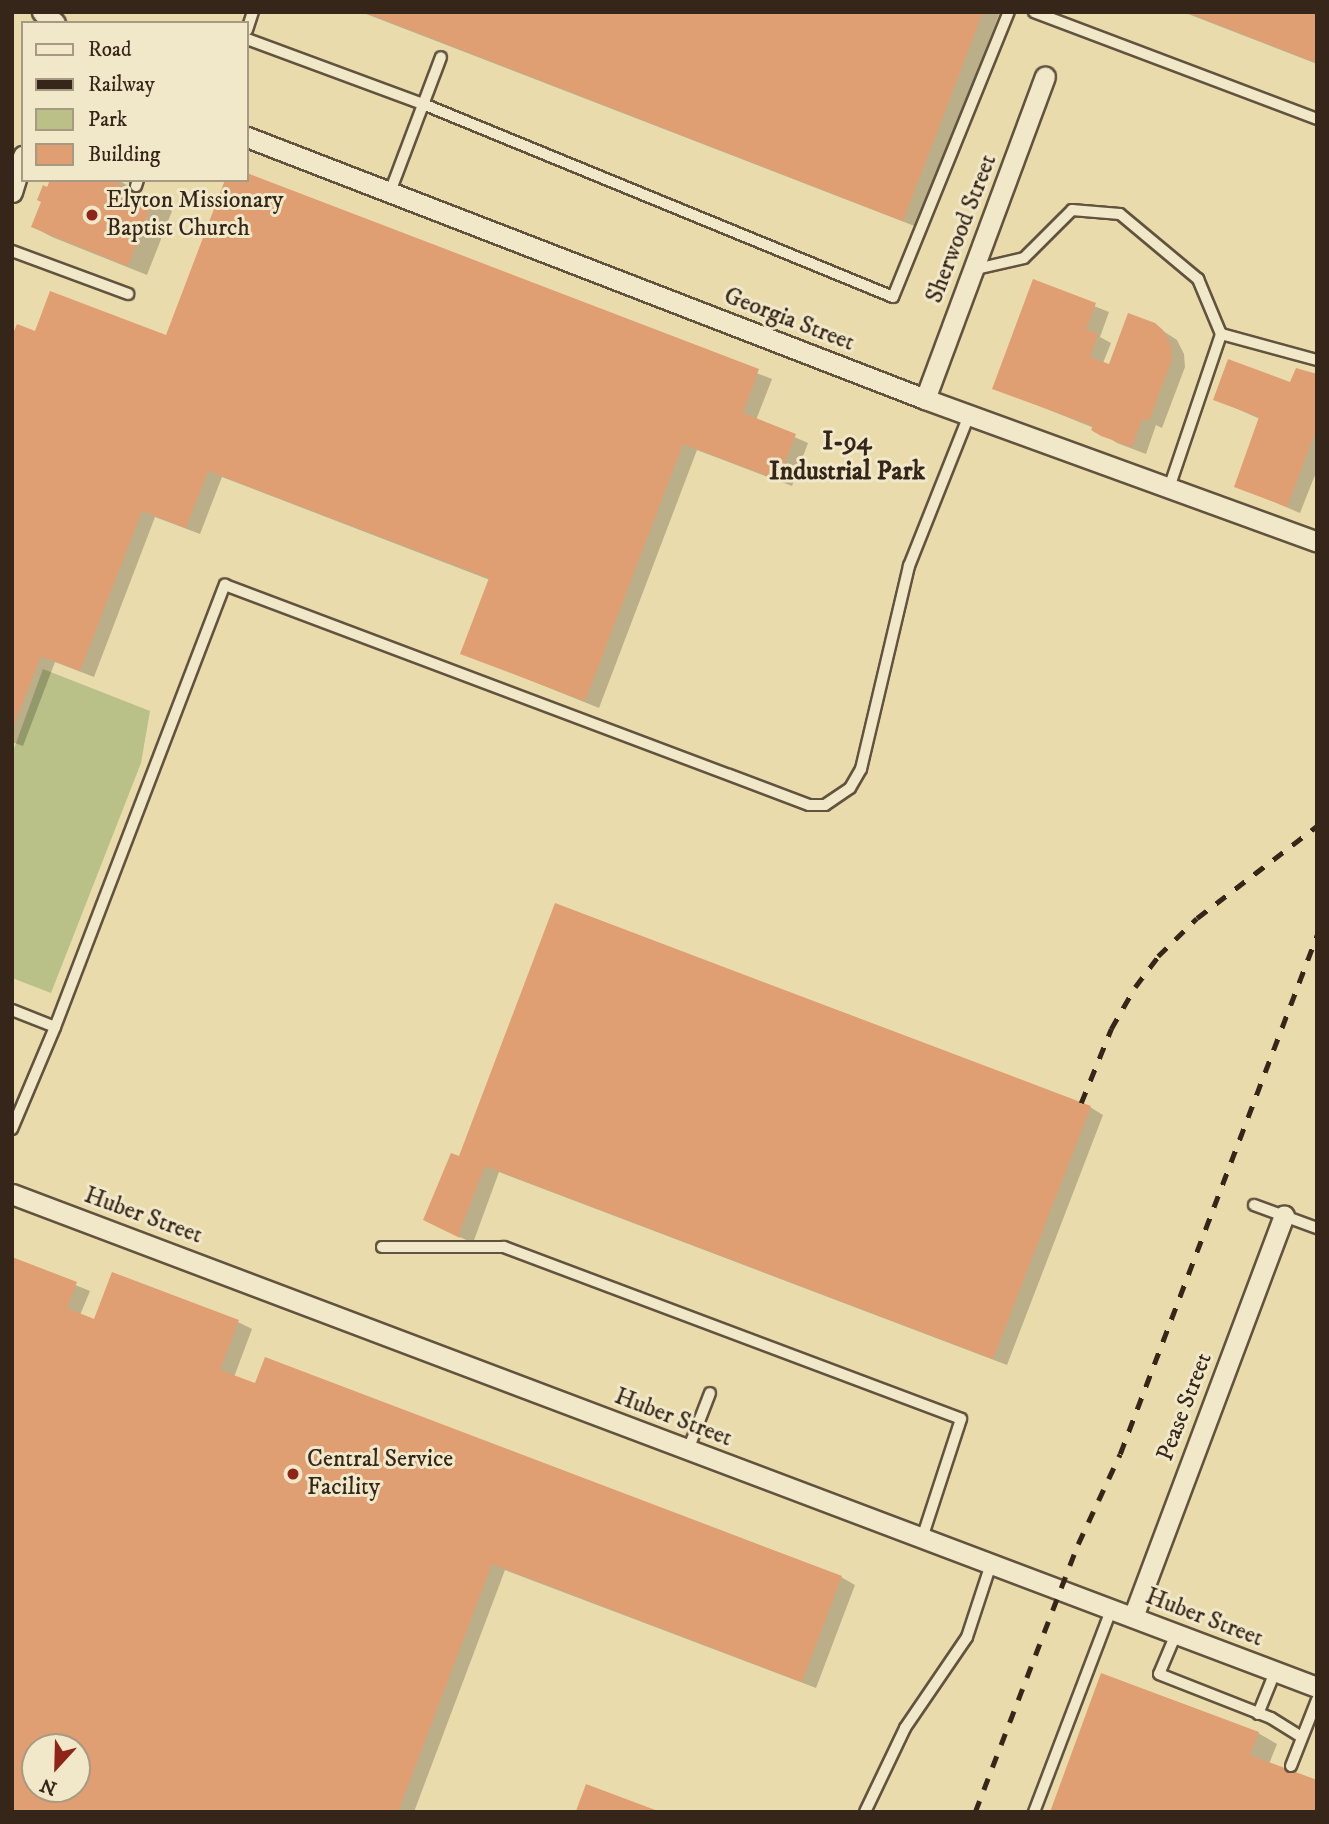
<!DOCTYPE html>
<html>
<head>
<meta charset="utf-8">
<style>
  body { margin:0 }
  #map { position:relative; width:1329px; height:1824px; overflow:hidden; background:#eadbad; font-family:"IM FELL DW Pica",serif }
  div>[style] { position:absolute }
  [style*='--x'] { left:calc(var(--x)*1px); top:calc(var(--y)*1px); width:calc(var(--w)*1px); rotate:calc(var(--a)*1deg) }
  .green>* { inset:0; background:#b9c088 }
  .shadow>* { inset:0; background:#0003 }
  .building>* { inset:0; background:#e09e73 }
  .roads { filter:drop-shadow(2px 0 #62533e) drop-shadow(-2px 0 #62533e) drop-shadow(0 2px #62533e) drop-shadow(0 -2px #62533e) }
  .lane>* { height:10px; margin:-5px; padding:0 5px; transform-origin:5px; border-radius:5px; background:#f1e8ca }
  .street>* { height:19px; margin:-9.5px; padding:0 9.5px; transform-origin:9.5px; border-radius:9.5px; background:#f1e8ca }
  .rail>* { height:4.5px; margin-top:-2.25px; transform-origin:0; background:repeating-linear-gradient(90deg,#352619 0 12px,transparent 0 24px) }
  .dots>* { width:19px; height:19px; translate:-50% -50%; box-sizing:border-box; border:4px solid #f1e8ca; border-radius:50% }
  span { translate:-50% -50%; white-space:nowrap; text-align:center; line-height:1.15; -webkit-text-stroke:6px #f1e8ca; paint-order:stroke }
  .poi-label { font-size:24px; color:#352619 }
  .left { translate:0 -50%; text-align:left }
  .street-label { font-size:24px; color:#352619 }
  .neighbourhood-label { font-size:26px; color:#352619; font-weight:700 }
  .frame { position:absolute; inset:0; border:14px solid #352619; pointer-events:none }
  .legend { position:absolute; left:21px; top:21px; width:228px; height:161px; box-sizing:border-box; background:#f1e8ca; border:2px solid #a69a83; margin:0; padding:9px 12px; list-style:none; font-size:21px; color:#352619 }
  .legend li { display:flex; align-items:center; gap:14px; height:35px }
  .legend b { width:35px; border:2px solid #a69a83 }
  .north { position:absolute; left:21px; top:1733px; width:70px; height:70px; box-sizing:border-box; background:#f1e8ca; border:2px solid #a69a83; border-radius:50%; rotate:202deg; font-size:19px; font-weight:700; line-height:28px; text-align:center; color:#352619 }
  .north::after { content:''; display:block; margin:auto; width:24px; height:32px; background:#8f2418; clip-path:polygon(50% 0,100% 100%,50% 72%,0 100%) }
</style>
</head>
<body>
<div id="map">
  <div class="green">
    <i style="clip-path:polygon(43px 669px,150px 711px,141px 763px,51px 993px,12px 978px,12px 754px)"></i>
  </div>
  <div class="shadow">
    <i style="clip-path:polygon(361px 12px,1000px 12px,917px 227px)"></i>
    <i style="clip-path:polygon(1183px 12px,1317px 12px,1317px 64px)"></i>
    <i style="clip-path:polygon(247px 175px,772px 379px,756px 420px,808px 443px,792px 486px,697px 450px,599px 708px,462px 653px,490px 580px,222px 477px,200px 534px,155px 517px,94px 677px,55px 662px,23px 746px,12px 742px,12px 341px,36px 334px,167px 338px)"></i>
    <i style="clip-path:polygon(118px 180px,137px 191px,136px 194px,172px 211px,147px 275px,52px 237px,33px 227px)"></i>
    <i style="clip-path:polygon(1034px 282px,1109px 312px,1100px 337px,1111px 343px,1103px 363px,1110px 366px,1154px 325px,1177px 340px,1184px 354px,1185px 367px,1162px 428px,1156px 425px,1146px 454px,1117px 443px,1094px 428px,995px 388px)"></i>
    <i style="clip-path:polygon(1317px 376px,1317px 470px,1300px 513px,1236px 486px,1260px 419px,1215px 399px,1292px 384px)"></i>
    <i style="clip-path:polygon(1090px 1107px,1103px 1115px,1007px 1365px,499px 1172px,473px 1243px,438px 1227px,460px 1159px)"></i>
    <i style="clip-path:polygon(evenodd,12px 1259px,90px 1291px,80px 1315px,95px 1321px,113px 1274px,238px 1322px,252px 1329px,234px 1377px,841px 1577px,855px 1585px,816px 1688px,505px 1570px,414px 1812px,12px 1812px,12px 1259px,35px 1747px,77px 1747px,77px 1789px,35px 1789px,35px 1747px)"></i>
    <i style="clip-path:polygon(1258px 1733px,1277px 1744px,1269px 1764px,1052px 1812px)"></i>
  </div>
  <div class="building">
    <i style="clip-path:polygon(364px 12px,983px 12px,903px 221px)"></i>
    <i style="clip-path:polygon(1186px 12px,1317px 12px,1317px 63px)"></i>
    <i style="clip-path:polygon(247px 173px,759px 369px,743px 413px,796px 434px,778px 480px,683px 444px,585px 701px,460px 654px,489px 578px,208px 471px,186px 528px,142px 511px,80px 671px,41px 656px,12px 730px,12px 336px,17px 324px,35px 331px,50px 291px,166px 335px,225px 180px,247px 180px)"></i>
    <i style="clip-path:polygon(50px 180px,119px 180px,118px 185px,154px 199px,128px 266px,31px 227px,41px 202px,37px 200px,43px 185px,47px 187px)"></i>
    <i style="clip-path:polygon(1033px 279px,1096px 303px,1086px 329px,1098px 334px,1090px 357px,1109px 364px,1128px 313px,1155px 323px,1163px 330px,1171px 345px,1172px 359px,1149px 421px,1142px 419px,1132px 447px,1101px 436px,1091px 430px,1093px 426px,992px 389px)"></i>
    <i style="clip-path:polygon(1228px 359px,1290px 382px,1296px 368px,1317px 374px,1317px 427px,1287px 507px,1234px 487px,1259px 417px,1213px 400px)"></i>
    <i style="clip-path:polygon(555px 903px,1091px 1106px,993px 1359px,485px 1166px,459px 1233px,460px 1238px,423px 1220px,451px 1153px,459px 1156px)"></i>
    <i style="clip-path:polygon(evenodd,12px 1257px,77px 1282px,67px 1308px,94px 1319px,112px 1272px,239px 1320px,220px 1370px,255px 1383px,265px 1357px,842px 1576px,802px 1682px,492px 1564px,398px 1812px,12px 1812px,12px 1257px,35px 1747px,77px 1747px,77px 1789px,35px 1789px,35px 1747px)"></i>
    <i style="clip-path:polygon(1101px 1673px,1259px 1732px,1250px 1755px,1317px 1780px,1317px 1812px,1050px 1812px)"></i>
    <i style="clip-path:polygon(586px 1784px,658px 1811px,658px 1812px,576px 1811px)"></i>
  </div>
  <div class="roads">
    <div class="lane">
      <i style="--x:1034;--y:12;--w:303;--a:20.7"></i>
      <i style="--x:247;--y:30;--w:19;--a:-72"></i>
      <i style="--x:247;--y:39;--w:188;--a:20.3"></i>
      <i style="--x:423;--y:104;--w:508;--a:22.32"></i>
      <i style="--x:893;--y:297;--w:308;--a:-67.9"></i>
      <i style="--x:136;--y:186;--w:6;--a:-72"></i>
      <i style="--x:390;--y:192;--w:144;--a:-69.3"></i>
      <i style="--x:12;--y:251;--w:124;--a:20.3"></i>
      <i style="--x:972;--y:270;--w:53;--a:-13"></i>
      <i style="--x:1024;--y:258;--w:68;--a:-45"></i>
      <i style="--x:1072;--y:210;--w:48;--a:4.8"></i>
      <i style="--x:1120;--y:214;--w:102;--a:39.8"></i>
      <i style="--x:1198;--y:279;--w:60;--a:67.3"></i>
      <i style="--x:1169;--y:488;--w:163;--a:-71.3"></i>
      <i style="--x:1221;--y:334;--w:99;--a:15.2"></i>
      <i style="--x:12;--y:1010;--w:46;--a:21.6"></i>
      <i style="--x:12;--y:1129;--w:111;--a:-67.1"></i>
      <i style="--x:55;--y:1027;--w:474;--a:-69"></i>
      <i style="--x:225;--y:585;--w:624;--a:20.64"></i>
      <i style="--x:809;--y:805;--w:16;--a:0"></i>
      <i style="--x:825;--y:805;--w:30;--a:-34"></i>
      <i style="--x:850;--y:788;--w:22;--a:-60"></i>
      <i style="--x:861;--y:769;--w:209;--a:-76.7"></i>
      <i style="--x:909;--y:566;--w:162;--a:-68.3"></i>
      <i style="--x:1254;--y:1205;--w:67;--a:20.1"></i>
      <i style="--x:382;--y:1247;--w:122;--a:0"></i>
      <i style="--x:504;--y:1247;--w:488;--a:20.6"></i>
      <i style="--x:961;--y:1419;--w:125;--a:108.1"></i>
      <i style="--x:688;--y:1450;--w:61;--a:-68.9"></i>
      <i style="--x:1176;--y:1634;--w:43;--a:113"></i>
      <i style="--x:1159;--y:1674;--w:120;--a:21.4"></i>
      <i style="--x:1271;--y:1718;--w:36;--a:32"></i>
      <i style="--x:1258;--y:1714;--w:45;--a:-68"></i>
      <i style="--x:1291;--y:1766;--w:71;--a:-68.5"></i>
      <i style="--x:865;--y:1812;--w:93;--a:-64.5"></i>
      <i style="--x:905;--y:1728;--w:110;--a:-55.7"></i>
      <i style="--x:967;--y:1637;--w:77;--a:-71.8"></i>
      <i style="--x:1034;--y:1812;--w:216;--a:-69.1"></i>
    </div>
    <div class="street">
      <i style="--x:42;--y:12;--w:17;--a:40"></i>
      <i style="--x:247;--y:137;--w:727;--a:21.13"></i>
      <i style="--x:925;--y:399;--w:417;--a:20"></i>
      <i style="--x:12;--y:192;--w:38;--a:-73"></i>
      <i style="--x:925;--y:399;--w:344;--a:-69.6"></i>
      <i style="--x:12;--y:1194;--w:1395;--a:20.7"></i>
      <i style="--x:1133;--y:1617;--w:429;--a:-69.4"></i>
    </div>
  </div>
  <div class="rail">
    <i style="--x:1081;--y:1103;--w:80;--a:-67.9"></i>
    <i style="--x:1111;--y:1029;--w:48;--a:-60.3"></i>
    <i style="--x:1135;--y:987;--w:39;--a:-53"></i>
    <i style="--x:1158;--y:956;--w:54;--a:-44.3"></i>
    <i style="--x:1197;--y:918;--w:151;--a:-37.5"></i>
    <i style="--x:975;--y:1812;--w:287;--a:-69"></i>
    <i style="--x:1078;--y:1544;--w:99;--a:-65"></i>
    <i style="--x:1120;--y:1454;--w:555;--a:-69.21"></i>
  </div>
  <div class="dots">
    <i style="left:92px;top:215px;background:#8f2418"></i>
    <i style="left:293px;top:1474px;background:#8f2418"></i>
  </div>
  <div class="poi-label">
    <span class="left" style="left:106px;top:215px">Elyton Missionary<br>Baptist Church</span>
    <span class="left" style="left:307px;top:1474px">Central Service<br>Facility</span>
  </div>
  <div class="street-label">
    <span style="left:962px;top:229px;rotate:-69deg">Sherwood Street</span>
    <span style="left:789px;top:320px;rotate:21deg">Georgia Street</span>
    <span style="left:143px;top:1216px;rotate:20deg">Huber Street</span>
    <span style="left:1185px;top:1407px;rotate:-69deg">Pease Street</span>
    <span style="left:673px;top:1418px;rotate:21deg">Huber Street</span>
    <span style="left:1204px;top:1618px;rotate:21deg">Huber Street</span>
  </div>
  <div class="neighbourhood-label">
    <span style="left:847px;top:457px">I-94<br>Industrial Park</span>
  </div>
  <div class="frame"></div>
  <ul class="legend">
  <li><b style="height:9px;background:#f1e8ca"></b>Road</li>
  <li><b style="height:9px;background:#352619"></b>Railway</li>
  <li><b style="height:19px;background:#b9c088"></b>Park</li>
  <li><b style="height:19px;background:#e09e73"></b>Building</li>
  </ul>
  <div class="north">N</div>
</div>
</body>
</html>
